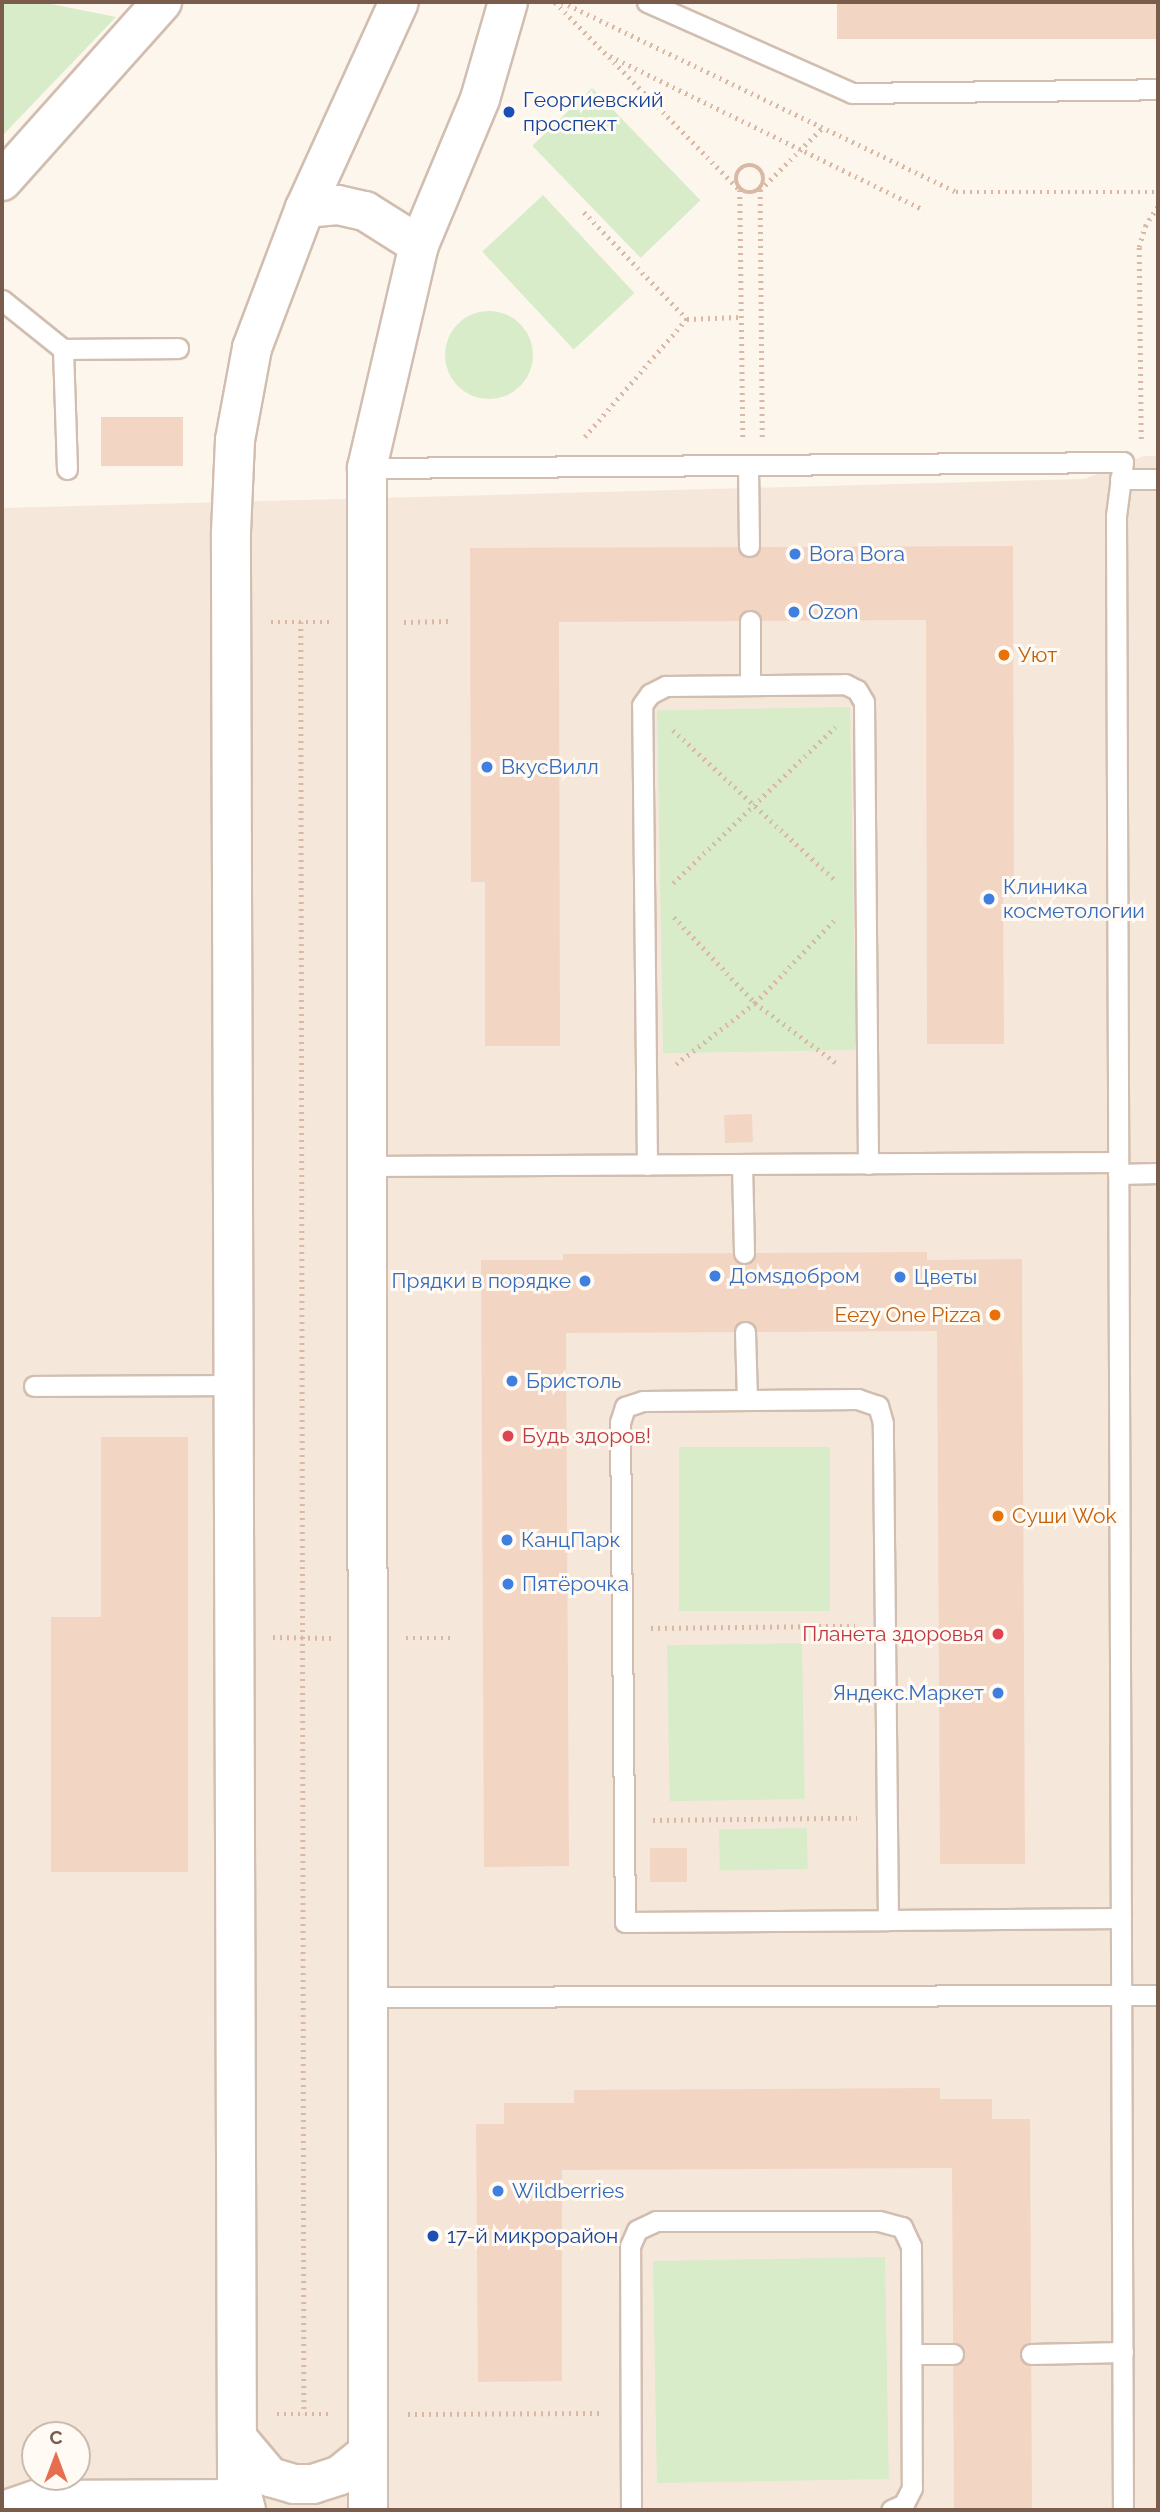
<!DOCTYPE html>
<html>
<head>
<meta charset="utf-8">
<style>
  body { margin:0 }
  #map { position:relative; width:1160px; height:2512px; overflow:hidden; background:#fdf6ec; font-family:Raleway,sans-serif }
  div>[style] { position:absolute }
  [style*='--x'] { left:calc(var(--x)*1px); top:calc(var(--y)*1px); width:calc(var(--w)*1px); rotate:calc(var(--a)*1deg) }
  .residential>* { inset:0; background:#f5e8da }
  .green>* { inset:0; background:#d8ecc9; transform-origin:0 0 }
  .round { border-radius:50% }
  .building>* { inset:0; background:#f3d5c3; transform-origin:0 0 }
  .path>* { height:4.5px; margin-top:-2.25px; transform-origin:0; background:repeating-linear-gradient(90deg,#d9b8a5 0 2px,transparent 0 7px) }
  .path>.ring { margin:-2.25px; padding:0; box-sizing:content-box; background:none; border:4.5px solid #d9b8a5; border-radius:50% }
  .roads { filter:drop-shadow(2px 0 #d1beb0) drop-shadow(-2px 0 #d1beb0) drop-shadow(0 2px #d1beb0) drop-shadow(0 -2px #d1beb0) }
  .service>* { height:19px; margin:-9.5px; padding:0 9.5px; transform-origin:9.5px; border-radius:9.5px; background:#fff }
  .minor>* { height:38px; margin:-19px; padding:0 19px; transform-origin:19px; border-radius:19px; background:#fff }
  .dots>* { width:19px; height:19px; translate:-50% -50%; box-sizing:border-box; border:4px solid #fffaf3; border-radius:50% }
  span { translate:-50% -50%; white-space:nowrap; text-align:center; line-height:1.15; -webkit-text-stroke:6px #fffaf3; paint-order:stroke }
  .transit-label { font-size:21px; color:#164399 }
  .left { translate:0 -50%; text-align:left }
  .shop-label { font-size:21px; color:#366cbe }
  .right { translate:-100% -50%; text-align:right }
  .food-label { font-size:21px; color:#c56008 }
  .health-label { font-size:21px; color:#be3a42 }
  .frame { position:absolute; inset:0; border:4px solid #7a5c4d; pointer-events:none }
  .north { position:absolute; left:21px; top:2421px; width:70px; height:70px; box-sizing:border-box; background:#fffaf3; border:2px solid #cabbb1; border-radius:50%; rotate:0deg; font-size:19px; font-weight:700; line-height:28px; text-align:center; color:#7a5c4d }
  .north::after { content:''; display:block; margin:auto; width:24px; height:32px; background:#e76f51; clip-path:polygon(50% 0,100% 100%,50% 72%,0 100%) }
</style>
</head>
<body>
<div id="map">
  <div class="residential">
    <i style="clip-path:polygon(evenodd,1144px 456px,1158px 456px,1158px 2510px,2px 2510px,2px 508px,1084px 479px,1144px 456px,35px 2435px,77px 2435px,77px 2477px,35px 2477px,35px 2435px)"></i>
  </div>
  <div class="green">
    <i style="clip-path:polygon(2px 2px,41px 2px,116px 17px,2px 136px)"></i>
    <i style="left:592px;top:88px;width:156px;height:83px;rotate:46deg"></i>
    <i style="left:543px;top:195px;width:134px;height:83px;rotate:47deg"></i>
    <i class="round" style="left:445px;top:311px;width:88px;height:88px"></i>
    <i style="left:850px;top:707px;width:343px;height:193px;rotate:89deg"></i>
    <i style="left:679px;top:1447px;width:151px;height:164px"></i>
    <i style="left:802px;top:1643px;width:156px;height:135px;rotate:89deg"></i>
    <i style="left:807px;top:1828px;width:41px;height:88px;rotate:89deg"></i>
    <i style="left:885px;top:2257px;width:222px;height:232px;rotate:89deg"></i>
  </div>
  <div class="building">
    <i style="left:837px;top:2px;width:321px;height:37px"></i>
    <i style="left:101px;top:417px;width:82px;height:49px"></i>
    <i style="clip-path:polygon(1013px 546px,1014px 880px,1003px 880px,1004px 1044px,927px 1044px,926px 620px,559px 622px,560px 1046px,485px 1046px,485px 882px,471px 882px,470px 548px)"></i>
    <i style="left:752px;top:1114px;width:28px;height:28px;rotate:88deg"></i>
    <i style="clip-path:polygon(927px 1252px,927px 1260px,1022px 1259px,1025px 1864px,940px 1864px,937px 1331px,566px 1333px,569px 1866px,484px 1867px,481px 1260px,563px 1260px,563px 1254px)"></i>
    <i style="clip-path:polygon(101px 1437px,188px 1437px,188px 1872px,51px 1872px,51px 1617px,101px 1617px)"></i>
    <i style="left:650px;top:1848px;width:37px;height:34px"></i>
    <i style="clip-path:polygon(940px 2088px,940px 2099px,992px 2099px,992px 2119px,1030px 2119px,1032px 2510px,954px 2510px,952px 2168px,562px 2170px,562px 2381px,478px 2382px,476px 2124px,504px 2124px,504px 2103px,574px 2103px,574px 2090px)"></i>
  </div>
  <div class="path">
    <i style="--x:555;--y:2;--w:264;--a:45.5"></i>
    <i style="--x:740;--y:190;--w:248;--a:89.3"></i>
    <i style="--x:562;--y:2;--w:437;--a:25.7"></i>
    <i style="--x:956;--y:192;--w:202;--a:0"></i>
    <i style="--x:610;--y:56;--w:350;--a:26.1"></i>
    <i class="ring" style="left:736px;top:165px;width:23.5px;height:23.5px"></i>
    <i style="--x:584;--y:212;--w:149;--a:46.1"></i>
    <i style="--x:687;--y:319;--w:156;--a:130.8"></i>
    <i style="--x:687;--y:319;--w:53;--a:-2.2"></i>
    <i style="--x:762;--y:437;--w:247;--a:-90.5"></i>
    <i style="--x:760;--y:190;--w:88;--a:-45"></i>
    <i style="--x:1141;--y:439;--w:192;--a:-90.6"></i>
    <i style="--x:1139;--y:247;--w:22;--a:-74"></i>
    <i style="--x:1145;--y:226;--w:24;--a:-57"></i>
    <i style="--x:271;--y:622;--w:58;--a:0"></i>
    <i style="--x:301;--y:622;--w:1792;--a:89.9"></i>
    <i style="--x:404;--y:622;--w:45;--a:-1.3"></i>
    <i style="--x:673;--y:730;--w:222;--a:42.8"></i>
    <i style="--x:673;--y:883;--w:225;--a:-43.9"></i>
    <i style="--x:674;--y:917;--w:118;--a:46.7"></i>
    <i style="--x:755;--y:1003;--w:104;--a:36.4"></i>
    <i style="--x:676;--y:1064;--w:100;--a:-37.7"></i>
    <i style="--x:755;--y:1003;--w:116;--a:-46.4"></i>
    <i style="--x:651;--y:1628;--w:204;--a:-0.6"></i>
    <i style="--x:273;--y:1637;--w:58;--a:1"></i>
    <i style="--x:406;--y:1638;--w:48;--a:0"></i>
    <i style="--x:653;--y:1820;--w:204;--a:-0.6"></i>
    <i style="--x:277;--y:2414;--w:54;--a:0"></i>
    <i style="--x:408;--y:2414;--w:194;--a:-0.3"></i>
  </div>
  <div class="roads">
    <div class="service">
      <i style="--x:647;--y:2;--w:224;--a:23.9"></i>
      <i style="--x:852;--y:93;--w:306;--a:-0.7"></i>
      <i style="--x:2;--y:300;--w:78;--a:38.8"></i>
      <i style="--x:63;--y:349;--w:120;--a:88.1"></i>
      <i style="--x:63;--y:349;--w:115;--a:-0.5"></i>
      <i style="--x:748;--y:465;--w:81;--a:89.3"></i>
      <i style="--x:367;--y:468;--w:756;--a:-0.45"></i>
      <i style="--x:1123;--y:462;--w:54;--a:97.4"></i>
      <i style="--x:1116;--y:516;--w:1994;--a:89.8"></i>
      <i style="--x:1120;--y:479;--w:38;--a:0"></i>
      <i style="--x:750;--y:621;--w:64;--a:90"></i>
      <i style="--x:742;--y:1164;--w:89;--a:88.7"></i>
      <i style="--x:647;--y:1165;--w:460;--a:-90.6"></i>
      <i style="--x:642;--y:705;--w:14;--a:-54"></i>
      <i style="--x:650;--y:694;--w:18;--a:-27"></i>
      <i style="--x:666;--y:686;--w:179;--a:-0.6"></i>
      <i style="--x:845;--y:684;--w:13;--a:27"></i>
      <i style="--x:857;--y:690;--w:14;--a:60"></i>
      <i style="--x:864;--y:702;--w:462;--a:89.5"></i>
      <i style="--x:367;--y:1166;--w:751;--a:-0.31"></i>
      <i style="--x:1118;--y:1174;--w:40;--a:-1.4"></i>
      <i style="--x:745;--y:1332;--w:68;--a:88.3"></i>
      <i style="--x:34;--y:1386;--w:200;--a:-0.3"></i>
      <i style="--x:888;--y:1920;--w:497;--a:-90.6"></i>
      <i style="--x:883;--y:1423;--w:18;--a:-106"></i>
      <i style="--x:878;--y:1406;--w:21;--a:-161"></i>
      <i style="--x:858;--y:1399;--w:215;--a:179.5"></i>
      <i style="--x:643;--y:1401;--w:19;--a:162"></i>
      <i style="--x:625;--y:1407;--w:16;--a:108"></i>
      <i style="--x:620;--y:1422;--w:500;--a:89.43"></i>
      <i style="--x:625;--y:1922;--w:263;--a:-0.4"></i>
      <i style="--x:888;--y:1920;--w:233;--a:-0.5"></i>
      <i style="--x:368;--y:1997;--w:790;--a:-0.15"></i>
      <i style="--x:912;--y:2354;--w:41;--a:0"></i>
      <i style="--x:1031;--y:2354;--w:92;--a:-1.2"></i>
      <i style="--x:631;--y:2510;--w:264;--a:-90.2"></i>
      <i style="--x:630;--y:2246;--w:17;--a:-66"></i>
      <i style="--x:637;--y:2230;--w:21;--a:-25"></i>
      <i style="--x:656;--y:2221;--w:223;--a:0"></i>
      <i style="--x:879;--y:2221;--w:24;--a:15"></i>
      <i style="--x:902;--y:2227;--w:21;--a:65"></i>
      <i style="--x:911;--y:2246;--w:242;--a:89.8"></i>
      <i style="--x:912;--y:2488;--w:18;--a:117"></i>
      <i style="--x:904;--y:2504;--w:14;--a:155"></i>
    </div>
    <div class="minor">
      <i style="--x:2;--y:181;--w:240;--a:-48.2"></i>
      <i style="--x:305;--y:208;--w:33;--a:-5"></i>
      <i style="--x:338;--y:205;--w:28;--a:13"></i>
      <i style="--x:365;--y:211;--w:64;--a:32.2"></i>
      <i style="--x:238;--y:2439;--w:50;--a:49.9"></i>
      <i style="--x:270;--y:2477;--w:25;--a:16"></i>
      <i style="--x:294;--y:2484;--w:19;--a:0"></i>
      <i style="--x:313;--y:2484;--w:28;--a:-18"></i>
      <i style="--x:340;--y:2475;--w:35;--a:-39"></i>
      <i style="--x:6;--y:2510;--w:31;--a:-19"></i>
      <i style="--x:35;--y:2500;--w:208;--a:-0.3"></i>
      <i style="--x:246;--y:2510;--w:35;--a:-105"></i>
      <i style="--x:237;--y:2476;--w:1944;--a:-90.18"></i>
      <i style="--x:231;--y:532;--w:92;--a:-87.5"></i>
      <i style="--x:235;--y:440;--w:94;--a:-79.5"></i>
      <i style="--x:252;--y:348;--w:150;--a:-69.3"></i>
      <i style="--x:305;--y:208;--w:226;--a:-65.5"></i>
      <i style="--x:368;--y:2510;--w:2042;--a:-90.03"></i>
      <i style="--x:367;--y:468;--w:229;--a:-76.9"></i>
      <i style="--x:419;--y:245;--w:158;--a:-67.3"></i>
      <i style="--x:480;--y:99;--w:101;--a:-73.9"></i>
    </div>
  </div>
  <div class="dots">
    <i style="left:509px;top:112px;background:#1a4fb4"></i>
    <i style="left:795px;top:554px;background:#3f7fe0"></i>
    <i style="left:794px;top:612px;background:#3f7fe0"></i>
    <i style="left:1004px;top:655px;background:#e8710a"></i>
    <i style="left:487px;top:767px;background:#3f7fe0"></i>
    <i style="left:989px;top:899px;background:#3f7fe0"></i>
    <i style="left:715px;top:1276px;background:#3f7fe0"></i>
    <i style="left:900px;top:1277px;background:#3f7fe0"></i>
    <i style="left:585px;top:1281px;background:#3f7fe0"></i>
    <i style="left:995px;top:1315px;background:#e8710a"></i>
    <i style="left:512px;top:1381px;background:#3f7fe0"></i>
    <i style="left:508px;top:1436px;background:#e0444e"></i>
    <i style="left:998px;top:1516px;background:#e8710a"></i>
    <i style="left:507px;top:1540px;background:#3f7fe0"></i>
    <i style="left:508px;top:1584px;background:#3f7fe0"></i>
    <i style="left:998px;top:1634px;background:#e0444e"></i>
    <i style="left:998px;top:1693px;background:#3f7fe0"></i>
    <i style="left:498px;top:2191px;background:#3f7fe0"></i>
    <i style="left:433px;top:2236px;background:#1a4fb4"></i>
  </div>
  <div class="transit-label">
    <span class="left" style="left:523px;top:112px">Георгиевский<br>проспект</span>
    <span class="left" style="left:447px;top:2236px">17-й микрорайон</span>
  </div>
  <div class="shop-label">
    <span class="left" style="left:809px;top:554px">Bora Bora</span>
    <span class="left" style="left:808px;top:612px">Ozon</span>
    <span class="left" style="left:501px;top:767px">ВкусВилл</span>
    <span class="left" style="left:1003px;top:899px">Клиника<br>косметологии</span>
    <span class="left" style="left:729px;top:1276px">Домsдобром</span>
    <span class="left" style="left:914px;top:1277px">Цветы</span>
    <span class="right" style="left:571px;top:1281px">Прядки в порядке</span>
    <span class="left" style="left:526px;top:1381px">Бристоль</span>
    <span class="left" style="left:521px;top:1540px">КанцПарк</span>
    <span class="left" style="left:522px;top:1584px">Пятёрочка</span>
    <span class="right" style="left:984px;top:1693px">Яндекс.Маркет</span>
    <span class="left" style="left:512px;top:2191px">Wildberries</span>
  </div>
  <div class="food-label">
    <span class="left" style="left:1018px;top:655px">Уют</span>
    <span class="right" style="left:981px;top:1315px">Eezy One Pizza</span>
    <span class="left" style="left:1012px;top:1516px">Суши Wok</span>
  </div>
  <div class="health-label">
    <span class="left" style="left:522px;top:1436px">Будь здоров!</span>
    <span class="right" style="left:984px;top:1634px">Планета здоровья</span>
  </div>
  <div class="frame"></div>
  <div class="north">С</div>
</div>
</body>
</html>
